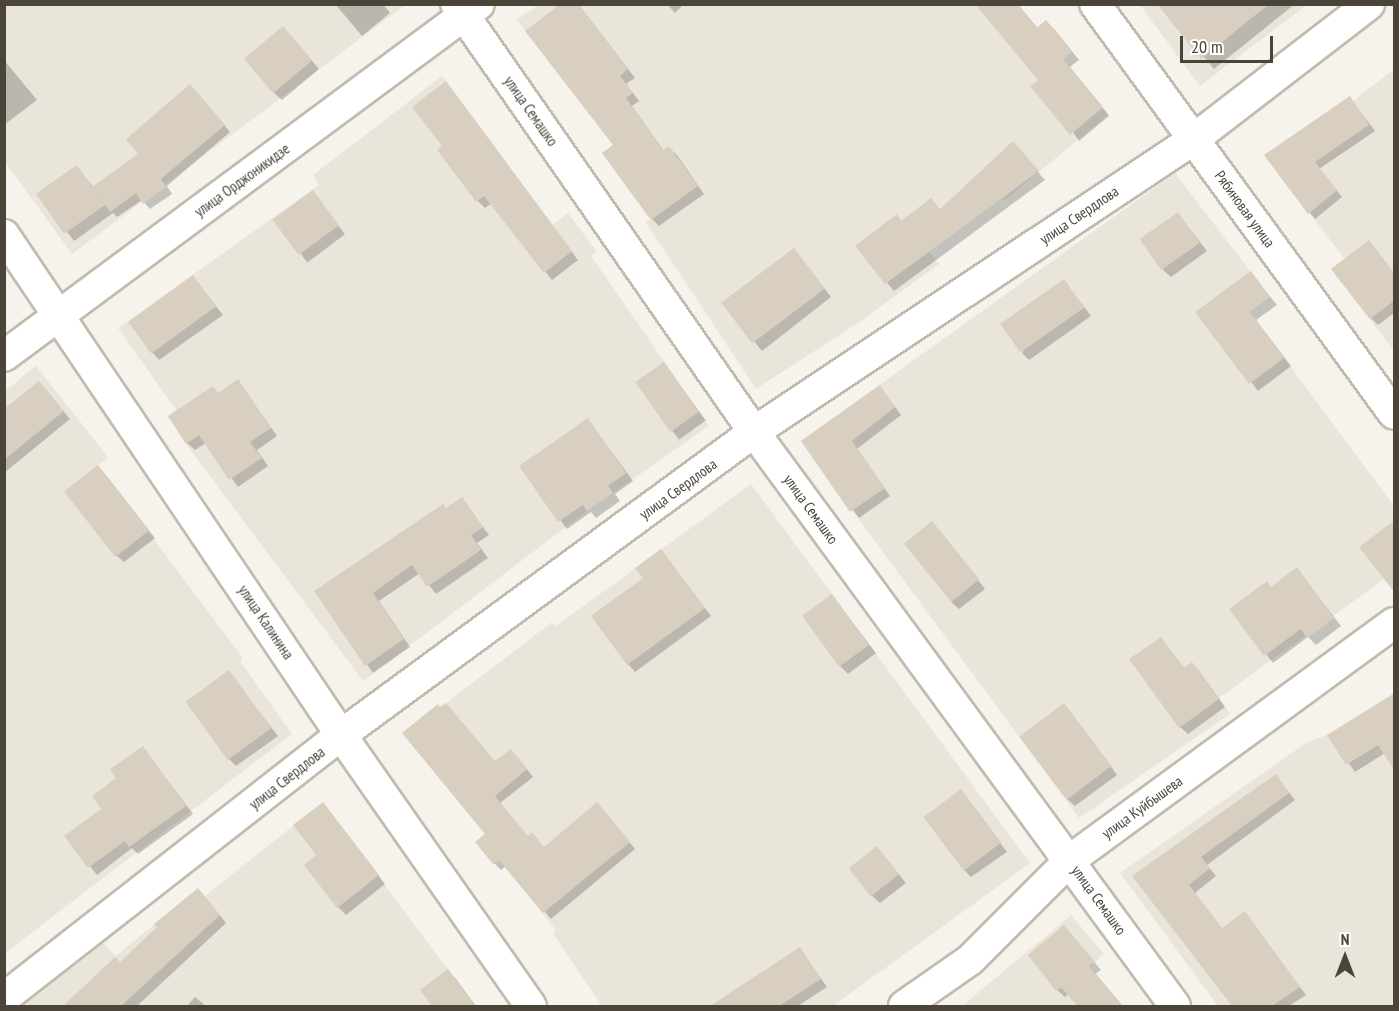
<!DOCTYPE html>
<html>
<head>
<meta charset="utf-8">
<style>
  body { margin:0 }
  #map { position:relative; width:1399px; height:1011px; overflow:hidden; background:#f6f3ec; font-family:"PT Sans Narrow",sans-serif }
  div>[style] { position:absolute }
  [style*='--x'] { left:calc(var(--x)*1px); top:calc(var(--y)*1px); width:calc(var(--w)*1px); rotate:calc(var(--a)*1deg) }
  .residential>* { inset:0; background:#eae5da }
  .shadow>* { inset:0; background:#0003; transform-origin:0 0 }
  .building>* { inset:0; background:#d8cfc1; transform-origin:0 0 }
  .roads { filter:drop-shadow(2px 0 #c2bbae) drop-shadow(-2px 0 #c2bbae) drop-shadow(0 2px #c2bbae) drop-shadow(0 -2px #c2bbae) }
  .minor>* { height:30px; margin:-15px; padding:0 15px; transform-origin:15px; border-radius:15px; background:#fff }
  span { translate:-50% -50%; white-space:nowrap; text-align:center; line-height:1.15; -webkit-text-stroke:4.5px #fff; paint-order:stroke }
  .street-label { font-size:15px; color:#4b4439 }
  .frame { position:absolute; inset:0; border:6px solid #4b4439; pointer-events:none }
  .north { position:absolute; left:1315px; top:927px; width:60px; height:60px; -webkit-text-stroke:4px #fff; paint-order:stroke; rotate:0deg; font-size:16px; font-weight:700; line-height:24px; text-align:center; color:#4b4439 }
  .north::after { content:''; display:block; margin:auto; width:21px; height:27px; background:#4b4439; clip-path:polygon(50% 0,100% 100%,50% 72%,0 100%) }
  .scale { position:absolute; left:1180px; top:36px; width:93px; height:27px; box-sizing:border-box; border:3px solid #4b4439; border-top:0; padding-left:8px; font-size:18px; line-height:21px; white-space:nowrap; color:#4b4439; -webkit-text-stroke:4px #fff; paint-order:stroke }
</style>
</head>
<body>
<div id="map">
  <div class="residential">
    <i style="clip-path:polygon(539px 4px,1018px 5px,1037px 27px,1046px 20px,1072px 52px,1063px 59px,1109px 114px,1005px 200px,1002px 196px,929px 251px,939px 264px,861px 321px,756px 389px,646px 223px,650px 219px,602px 153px,613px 145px,517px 20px)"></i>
    <i style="clip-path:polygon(4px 5px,405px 5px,72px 254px,5px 162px)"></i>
    <i style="clip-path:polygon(1140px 5px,1307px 5px,1200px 86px)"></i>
    <i style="clip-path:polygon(1394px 69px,1394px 351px,1331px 269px,1344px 259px,1338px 250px,1264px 155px,1350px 96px,1353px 101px)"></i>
    <i style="clip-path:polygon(442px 76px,552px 225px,568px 213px,597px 252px,591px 256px,709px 426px,587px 511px,363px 681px,186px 444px,168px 416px,176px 410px,118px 328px,319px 185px,313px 175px)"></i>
    <i style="clip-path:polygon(1175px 173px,1270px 297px,1250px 312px,1394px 506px,1394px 572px,1219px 698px,1230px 714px,1079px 818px,801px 441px)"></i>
    <i style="clip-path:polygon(36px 366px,108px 457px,98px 465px,243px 658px,240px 661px,292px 734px,5px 953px,5px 391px)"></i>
    <i style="clip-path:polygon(751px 484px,1030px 863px,833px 1006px,602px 1006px,553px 933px,556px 930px,499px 860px,493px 864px,475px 842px,485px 834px,402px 733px,438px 704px,441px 707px,552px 622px,556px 626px)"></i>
    <i style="clip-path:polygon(1394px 693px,1394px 1006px,1218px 1006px,1120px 873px,1306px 743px,1327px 735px)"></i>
    <i style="clip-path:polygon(323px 802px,475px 1006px,12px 1006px,94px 935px,116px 956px,198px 888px,205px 896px)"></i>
    <i style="clip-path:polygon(1071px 915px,1104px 954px,1090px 966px,1123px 1006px,962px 1006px)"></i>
  </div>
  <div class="shadow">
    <i style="clip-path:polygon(335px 4px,383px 4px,390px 13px,362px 36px)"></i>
    <i style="clip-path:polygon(667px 4px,684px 4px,675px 13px)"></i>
    <i style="clip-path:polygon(1018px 4px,1038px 29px,1046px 22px,1054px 29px,1079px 60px,1070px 67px,1109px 116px,1079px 141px,1040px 81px)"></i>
    <i style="clip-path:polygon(1159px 4px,1295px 4px,1214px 69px)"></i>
    <i style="clip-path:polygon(579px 5px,635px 78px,626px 84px,639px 101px,632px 106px,664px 151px,669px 148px,677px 155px,704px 194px,659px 226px,652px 219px,615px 146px)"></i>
    <i style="clip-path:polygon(291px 36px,319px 69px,282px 100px,274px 93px)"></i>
    <i style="clip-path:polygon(4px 60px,37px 100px,4px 125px)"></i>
    <i style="clip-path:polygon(445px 83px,578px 260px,552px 280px,492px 203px,485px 208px,478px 201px,444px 146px)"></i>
    <i style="clip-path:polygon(196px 92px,230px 132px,167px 186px,172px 194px,150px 209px,142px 200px,117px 217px,113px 213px,74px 241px,38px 194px,76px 166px,94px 188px,141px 154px)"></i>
    <i style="clip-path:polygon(1350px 98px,1375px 131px,1319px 169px,1342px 197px,1315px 219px,1266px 156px)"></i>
    <i style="clip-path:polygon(1013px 143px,1045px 180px,894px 291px,857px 246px,897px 216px,902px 222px,941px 210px)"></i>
    <i style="left:313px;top:192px;width:53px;height:47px;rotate:53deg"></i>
    <i style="clip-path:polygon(1178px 214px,1207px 251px,1171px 277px,1163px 270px)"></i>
    <i style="clip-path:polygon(801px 258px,831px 297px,762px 351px,724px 304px)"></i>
    <i style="clip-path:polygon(1250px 272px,1277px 305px,1256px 320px,1291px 366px,1258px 391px,1197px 312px)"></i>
    <i style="clip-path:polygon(1394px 274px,1394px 313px,1378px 325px,1371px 318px)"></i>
    <i style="clip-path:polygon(193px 277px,223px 315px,159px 360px,152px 352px)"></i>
    <i style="clip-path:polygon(1064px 281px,1091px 316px,1029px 360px,1022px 353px)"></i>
    <i style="left:664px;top:363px;width:71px;height:33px;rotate:54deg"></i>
    <i style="clip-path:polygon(238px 381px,277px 436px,257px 450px,268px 466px,238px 487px,206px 443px,195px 450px,187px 443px,213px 388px,219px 394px)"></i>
    <i style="clip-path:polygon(880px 387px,901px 415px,857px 449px,890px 496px,859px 518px,803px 441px)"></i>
    <i style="clip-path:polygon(46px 390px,70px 419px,4px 473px,4px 411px)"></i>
    <i style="clip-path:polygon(588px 420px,633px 481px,615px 494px,620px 501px,596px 518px,591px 512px,567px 529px,522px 467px)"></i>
    <i style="clip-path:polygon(105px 474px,155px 538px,124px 562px,116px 555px)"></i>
    <i style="clip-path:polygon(462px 499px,489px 535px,477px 543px,488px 558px,436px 594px,420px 573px,379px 601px,410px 647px,373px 673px,316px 591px)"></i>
    <i style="clip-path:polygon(939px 530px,985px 589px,959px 609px,951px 602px)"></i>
    <i style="clip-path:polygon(661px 551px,711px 616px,635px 672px,628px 664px)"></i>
    <i style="clip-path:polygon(1297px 569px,1341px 626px,1316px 645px,1308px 637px,1273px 663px,1231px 609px,1271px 588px)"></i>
    <i style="clip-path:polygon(832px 596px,876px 653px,848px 674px,840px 666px)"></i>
    <i style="clip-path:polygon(1161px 639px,1185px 669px,1192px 664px,1199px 671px,1225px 707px,1188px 734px,1180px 727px)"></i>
    <i style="clip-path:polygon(228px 672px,278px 736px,236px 766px,229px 759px)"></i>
    <i style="clip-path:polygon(1394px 695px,1385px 753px,1355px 772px,1329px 736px)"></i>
    <i style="clip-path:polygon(1071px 713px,1117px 775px,1075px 806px,1067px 799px)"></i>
    <i style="clip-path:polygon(143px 748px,193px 814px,138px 854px,132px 848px,97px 875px,66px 836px,103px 809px,118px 778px)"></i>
    <i style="clip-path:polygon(518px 758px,533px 777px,500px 803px,528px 837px,544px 848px,604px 811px,635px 849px,551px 919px,506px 866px,501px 870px,494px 863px,487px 834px,496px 763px)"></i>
    <i style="clip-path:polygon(1276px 776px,1295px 800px,1207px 865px,1216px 876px,1195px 893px,1223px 930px,1244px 913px,1306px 995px,1289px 1006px,1234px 1006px,1134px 877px)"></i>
    <i style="clip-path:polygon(961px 791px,1007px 852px,971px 877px,964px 870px)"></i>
    <i style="clip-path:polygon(330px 812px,385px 884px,346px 915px,338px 907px)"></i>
    <i style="clip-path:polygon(877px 848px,906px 883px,880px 903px,872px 896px)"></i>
    <i style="clip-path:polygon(205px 897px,226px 923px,137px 1006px,65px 1006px,115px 959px,120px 964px,159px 928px)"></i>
    <i style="clip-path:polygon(1071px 934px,1101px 970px,1095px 974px,1122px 1006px,1079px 1006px,1069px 993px,1065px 997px,1057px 990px)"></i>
    <i style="clip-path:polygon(800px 949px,827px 987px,798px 1006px,735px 1006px,728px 996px)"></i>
    <i style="clip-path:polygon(448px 971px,456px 979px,476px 1006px,434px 1006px,422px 990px)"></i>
    <i style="clip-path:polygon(195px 997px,206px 1006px,187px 1006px)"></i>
  </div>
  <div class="building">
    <i style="clip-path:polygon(560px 4px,578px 4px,628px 69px,620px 76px,633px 93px,626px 98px,663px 150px,669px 146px,698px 186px,651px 220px,602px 153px,613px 145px,525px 31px)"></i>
    <i style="clip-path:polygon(975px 4px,1018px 4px,1037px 28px,1046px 20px,1072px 52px,1063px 59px,1103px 107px,1070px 135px,1030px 86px,1038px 80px)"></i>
    <i style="clip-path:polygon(1157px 4px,1269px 4px,1201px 59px)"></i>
    <i style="left:283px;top:26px;width:45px;height:51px;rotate:50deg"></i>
    <i style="clip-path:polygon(446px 81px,572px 251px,544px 273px,484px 196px,476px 202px,437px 150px,442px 146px,412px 107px)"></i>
    <i style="clip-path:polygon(190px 84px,225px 125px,161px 179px,166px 187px,143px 204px,136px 193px,110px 212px,92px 187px,138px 154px,126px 139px)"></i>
    <i style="clip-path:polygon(1350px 96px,1369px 125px,1315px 162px,1337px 190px,1308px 214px,1264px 155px)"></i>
    <i style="clip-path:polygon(1013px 141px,1039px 171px,885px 284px,855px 246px,897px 214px,901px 221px,931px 198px,940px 209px)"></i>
    <i style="left:77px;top:165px;width:49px;height:50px;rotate:55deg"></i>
    <i style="left:313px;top:190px;width:44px;height:50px;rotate:54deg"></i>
    <i style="left:1178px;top:212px;width:38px;height:47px;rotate:55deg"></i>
    <i style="clip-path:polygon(1369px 240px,1395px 274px,1395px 300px,1370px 319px,1331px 269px)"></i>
    <i style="left:794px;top:248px;width:51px;height:91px;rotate:53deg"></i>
    <i style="clip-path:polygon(1251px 271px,1270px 297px,1250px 312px,1284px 358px,1249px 384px,1195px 312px)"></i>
    <i style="left:193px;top:275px;width:39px;height:80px;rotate:54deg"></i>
    <i style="left:1064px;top:279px;width:35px;height:78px;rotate:55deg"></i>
    <i style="left:664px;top:362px;width:61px;height:35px;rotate:55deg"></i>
    <i style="clip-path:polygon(238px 379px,271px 428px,250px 442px,262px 458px,229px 480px,199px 435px,186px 444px,168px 416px,213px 386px,218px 393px)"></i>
    <i style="clip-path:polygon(39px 381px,64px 411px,4px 460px,4px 409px)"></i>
    <i style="clip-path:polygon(880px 385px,895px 407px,852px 441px,885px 488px,850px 512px,801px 441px)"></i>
    <i style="clip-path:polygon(588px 418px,626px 473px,608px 486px,613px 493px,587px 511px,583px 505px,558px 522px,519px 466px)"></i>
    <i style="left:98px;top:465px;width:83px;height:43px;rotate:52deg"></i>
    <i style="clip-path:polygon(462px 497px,483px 527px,471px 535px,481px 550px,427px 587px,412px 565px,373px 593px,404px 639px,365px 666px,314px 591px,443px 504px,446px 508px)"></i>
    <i style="clip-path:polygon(1395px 520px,1395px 593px,1359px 547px)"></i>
    <i style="left:932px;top:521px;width:75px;height:36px;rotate:51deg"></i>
    <i style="clip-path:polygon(661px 549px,705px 608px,627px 665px,591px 616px,643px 578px,635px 568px)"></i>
    <i style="clip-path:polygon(1297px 567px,1334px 618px,1307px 638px,1301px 629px,1264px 656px,1229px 609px,1267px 581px,1271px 587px)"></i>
    <i style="left:832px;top:594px;width:63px;height:37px;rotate:54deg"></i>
    <i style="clip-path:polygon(1161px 637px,1184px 668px,1192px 662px,1219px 699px,1179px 728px,1129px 659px)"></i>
    <i style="left:229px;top:670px;width:72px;height:54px;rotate:54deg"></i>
    <i style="clip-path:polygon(1395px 693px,1395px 771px,1378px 745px,1346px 765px,1327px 735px)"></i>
    <i style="clip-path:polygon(446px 703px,495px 761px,511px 749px,527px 769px,495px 796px,528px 836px,532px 832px,544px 847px,597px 802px,630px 842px,543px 913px,499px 860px,493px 864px,475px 842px,485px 834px,402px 733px,438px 704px,440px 707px)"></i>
    <i style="left:1064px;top:703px;width:79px;height:56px;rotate:53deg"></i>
    <i style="clip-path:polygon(143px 746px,186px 806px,129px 847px,125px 841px,88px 868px,64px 836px,101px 809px,92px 796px,116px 778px,110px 769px)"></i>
    <i style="clip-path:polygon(1276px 774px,1289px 793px,1201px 857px,1210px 868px,1189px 885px,1222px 928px,1245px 911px,1300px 987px,1272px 1006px,1232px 1006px,1132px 876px)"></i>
    <i style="left:961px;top:789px;width:67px;height:47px;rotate:53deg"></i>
    <i style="clip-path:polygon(323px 802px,379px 875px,337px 908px,304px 865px,316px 855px,293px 825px)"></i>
    <i style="left:877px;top:846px;width:36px;height:36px;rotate:52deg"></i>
    <i style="clip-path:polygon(198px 888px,220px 915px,121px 1006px,63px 1006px,115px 957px,120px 962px,157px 927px,154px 924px)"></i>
    <i style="clip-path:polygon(1064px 925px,1095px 962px,1089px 966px,1123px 1006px,1077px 1006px,1061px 987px,1056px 991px,1028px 955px)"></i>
    <i style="clip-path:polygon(800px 947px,821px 979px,779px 1006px,710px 1006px)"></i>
    <i style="clip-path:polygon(448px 969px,475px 1006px,432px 1006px,420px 990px)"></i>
  </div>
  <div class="roads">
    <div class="minor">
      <i style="--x:456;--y:4;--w:522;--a:55.15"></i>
      <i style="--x:754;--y:432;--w:712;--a:53.74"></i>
      <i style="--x:1095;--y:4;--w:507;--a:53.9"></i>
      <i style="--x:4;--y:235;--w:603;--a:56.02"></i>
      <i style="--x:341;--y:735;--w:331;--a:55"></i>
      <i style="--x:4;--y:356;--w:591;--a:-36.54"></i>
      <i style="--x:4;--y:998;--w:427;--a:-38"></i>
      <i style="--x:341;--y:735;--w:512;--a:-36.27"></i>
      <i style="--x:754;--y:432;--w:529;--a:-33.66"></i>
      <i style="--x:1194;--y:139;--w:221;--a:-37.6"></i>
      <i style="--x:904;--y:1006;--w:80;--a:-34.9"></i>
      <i style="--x:970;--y:960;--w:141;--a:-45"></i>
      <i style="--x:1070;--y:860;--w:401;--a:-36.2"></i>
    </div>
  </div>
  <div class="street-label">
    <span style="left:531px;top:111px;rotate:55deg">улица Семашко</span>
    <span style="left:242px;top:180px;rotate:-36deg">улица Орджоникидзе</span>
    <span style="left:1245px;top:209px;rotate:54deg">Рябиновая улица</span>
    <span style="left:1079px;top:215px;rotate:-34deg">улица Свердлова</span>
    <span style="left:678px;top:489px;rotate:-36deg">улица Свердлова</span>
    <span style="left:811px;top:509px;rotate:54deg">улица Семашко</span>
    <span style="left:266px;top:622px;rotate:56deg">улица Калинина</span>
    <span style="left:287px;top:778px;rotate:-38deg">улица Свердлова</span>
    <span style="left:1142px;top:807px;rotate:-36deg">улица Куйбышева</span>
    <span style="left:1099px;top:900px;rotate:54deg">улица Семашко</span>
  </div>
  <div class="frame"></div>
  <div class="north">N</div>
  <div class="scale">20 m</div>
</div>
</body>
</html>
